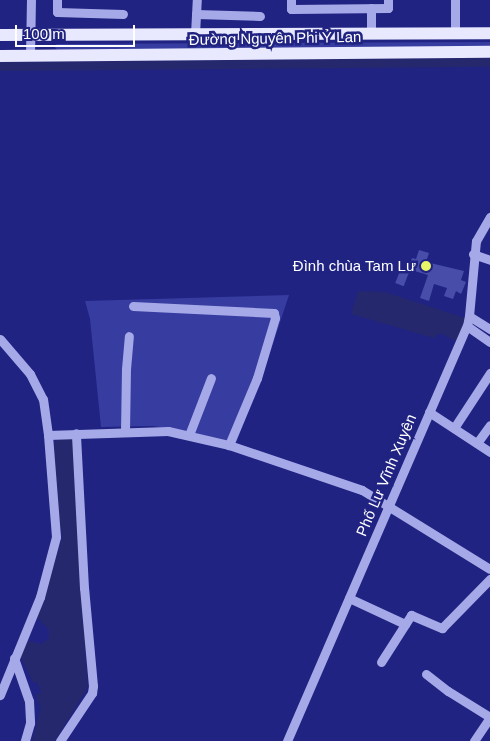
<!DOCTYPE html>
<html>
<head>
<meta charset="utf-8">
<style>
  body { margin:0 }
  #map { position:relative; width:490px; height:741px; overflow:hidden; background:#202381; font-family:Helvetica,sans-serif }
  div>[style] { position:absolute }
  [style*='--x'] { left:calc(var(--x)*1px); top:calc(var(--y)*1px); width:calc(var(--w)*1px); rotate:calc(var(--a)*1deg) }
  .green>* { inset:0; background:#373ca0 }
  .water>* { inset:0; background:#26286e }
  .canal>* { height:9px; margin:-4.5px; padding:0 4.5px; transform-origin:4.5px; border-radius:4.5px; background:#26286e }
  .building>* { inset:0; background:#484daa; transform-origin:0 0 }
  .minor>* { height:9px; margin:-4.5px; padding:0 4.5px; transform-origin:4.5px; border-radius:4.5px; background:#a6a9e8 }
  .major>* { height:12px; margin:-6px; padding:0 6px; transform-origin:6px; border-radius:6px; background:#e8e8fe }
  .dots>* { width:14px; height:14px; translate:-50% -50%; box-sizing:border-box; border:2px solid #202381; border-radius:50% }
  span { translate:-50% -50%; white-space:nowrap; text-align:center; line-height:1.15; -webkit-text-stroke:5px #202381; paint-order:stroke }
  .street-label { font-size:15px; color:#fff }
  .poi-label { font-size:15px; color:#fff }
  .right { translate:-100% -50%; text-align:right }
  .scale { position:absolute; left:15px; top:25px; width:120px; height:22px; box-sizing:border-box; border:2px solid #fff; border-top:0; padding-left:6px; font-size:15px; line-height:18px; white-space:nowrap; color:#fff; -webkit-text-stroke:4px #202381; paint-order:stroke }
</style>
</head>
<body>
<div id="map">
  <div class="green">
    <i style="clip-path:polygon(490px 42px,490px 48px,57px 50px,54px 46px,57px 44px)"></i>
    <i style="clip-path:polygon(289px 295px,263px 374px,236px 443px,174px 429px,152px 426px,101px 427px,90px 319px,85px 301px)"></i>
  </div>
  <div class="water">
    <i style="clip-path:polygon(358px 291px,385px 292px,468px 319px,456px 341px,440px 333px,434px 338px,351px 314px)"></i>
    <i style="clip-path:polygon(72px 437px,88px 687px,55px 741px,32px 741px,41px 708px,36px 695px,41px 693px,37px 682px,33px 682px,20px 656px,28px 641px,42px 644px,49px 638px,49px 630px,36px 616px,62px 538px,55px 486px,54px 443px,58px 439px)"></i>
  </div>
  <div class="canal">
    <i style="--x:0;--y:66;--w:490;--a:-0.5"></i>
  </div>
  <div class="building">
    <i style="clip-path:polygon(419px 250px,429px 253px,426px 262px,464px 271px,461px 280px,466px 282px,461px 294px,456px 291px,453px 299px,444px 296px,447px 288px,434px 284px,429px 301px,420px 298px,428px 275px,408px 269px,412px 258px,416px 259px)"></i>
    <i style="left:401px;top:268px;width:9px;height:16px;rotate:21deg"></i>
  </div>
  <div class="minor">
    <i style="--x:57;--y:0;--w:12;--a:90"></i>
    <i style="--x:57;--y:12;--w:66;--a:1.7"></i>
    <i style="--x:291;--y:0;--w:9;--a:90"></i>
    <i style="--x:291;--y:9;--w:97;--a:-0.6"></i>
    <i style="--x:388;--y:8;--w:8;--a:-90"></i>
    <i style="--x:455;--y:0;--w:33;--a:90"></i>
    <i style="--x:196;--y:14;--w:64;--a:1.8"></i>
    <i style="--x:371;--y:33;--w:25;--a:-90"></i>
    <i style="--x:195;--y:34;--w:34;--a:-87"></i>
    <i style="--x:30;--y:56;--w:56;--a:-89"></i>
    <i style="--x:473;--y:254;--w:18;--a:19"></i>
    <i style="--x:133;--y:306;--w:141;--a:2.8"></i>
    <i style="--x:274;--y:313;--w:5;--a:79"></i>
    <i style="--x:275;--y:318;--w:63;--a:106.7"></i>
    <i style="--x:257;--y:378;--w:73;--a:112.7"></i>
    <i style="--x:469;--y:316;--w:25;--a:32"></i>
    <i style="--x:467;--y:326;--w:28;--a:35"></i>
    <i style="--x:0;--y:339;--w:46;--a:49.4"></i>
    <i style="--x:30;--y:374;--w:28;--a:63"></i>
    <i style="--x:43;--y:399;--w:36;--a:82"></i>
    <i style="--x:48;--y:435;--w:102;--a:85.5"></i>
    <i style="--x:56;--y:537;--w:62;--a:104.9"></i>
    <i style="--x:40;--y:597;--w:106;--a:112.2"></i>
    <i style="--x:429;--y:412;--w:73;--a:33.3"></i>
    <i style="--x:454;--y:428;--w:66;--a:-56.8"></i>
    <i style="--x:125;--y:432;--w:63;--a:-89.1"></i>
    <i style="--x:126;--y:369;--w:33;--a:-85"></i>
    <i style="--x:48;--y:435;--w:120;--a:-1.9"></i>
    <i style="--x:168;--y:431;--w:63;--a:12.9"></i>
    <i style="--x:229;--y:445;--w:140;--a:18.7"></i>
    <i style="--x:362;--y:490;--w:150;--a:31.7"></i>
    <i style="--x:189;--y:435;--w:61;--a:-68.9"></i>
    <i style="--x:477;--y:443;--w:22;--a:-54"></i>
    <i style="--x:349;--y:598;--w:62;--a:24.9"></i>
    <i style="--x:14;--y:658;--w:46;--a:70.8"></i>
    <i style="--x:29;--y:701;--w:22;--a:87"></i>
    <i style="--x:30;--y:723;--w:19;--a:106"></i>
    <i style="--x:381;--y:662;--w:56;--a:-57.4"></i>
    <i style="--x:411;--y:615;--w:34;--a:23"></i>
    <i style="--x:442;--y:628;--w:69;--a:-45.6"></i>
    <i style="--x:426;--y:674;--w:28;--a:38"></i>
    <i style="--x:448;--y:691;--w:49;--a:31.8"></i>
    <i style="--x:60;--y:741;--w:58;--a:-56.3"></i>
    <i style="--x:92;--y:693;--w:7;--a:-82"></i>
    <i style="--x:93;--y:686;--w:98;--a:-95.2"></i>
    <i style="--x:84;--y:588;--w:155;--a:-93"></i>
    <i style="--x:287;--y:741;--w:452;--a:-66.6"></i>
    <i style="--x:467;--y:326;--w:10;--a:-79"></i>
    <i style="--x:469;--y:316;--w:75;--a:-84.7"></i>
    <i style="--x:476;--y:241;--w:28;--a:-60"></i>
    <i style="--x:474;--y:741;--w:29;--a:-56"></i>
  </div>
  <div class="major">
    <i style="--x:0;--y:35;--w:490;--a:-0.2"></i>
    <i style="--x:0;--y:56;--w:490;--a:-0.5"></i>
  </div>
  <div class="dots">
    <i style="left:426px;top:266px;background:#e6f666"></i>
  </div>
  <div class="street-label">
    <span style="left:275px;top:38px;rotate:-1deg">Đường Nguyên Phi Ỷ Lan</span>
    <span style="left:386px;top:475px;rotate:-67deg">Phố Lư Vĩnh Xuyên</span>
  </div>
  <div class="poi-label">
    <span class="right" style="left:416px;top:266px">Đình chùa Tam Lư</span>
  </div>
  <div class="scale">100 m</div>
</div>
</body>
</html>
